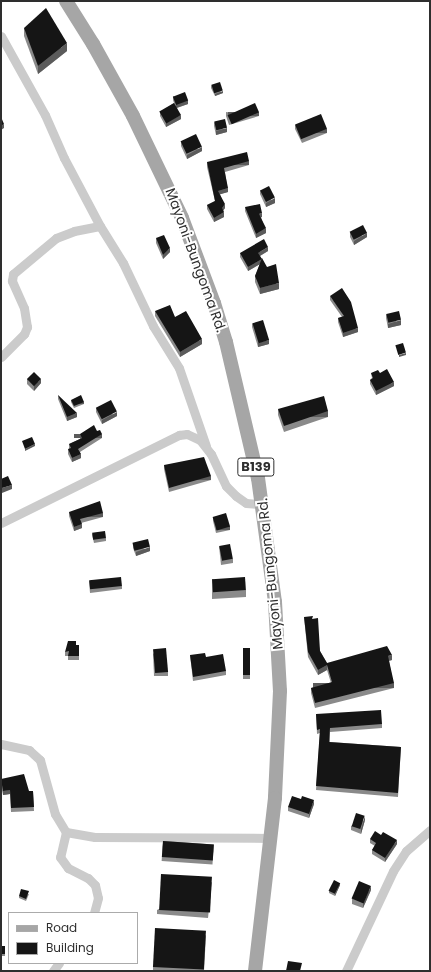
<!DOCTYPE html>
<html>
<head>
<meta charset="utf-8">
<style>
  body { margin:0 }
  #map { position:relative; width:431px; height:972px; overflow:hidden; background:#fff; font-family:Poppins,sans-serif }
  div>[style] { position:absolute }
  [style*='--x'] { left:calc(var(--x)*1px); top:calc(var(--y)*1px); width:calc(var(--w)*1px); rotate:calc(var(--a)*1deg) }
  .minor>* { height:9px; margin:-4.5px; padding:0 4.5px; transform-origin:4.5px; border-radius:4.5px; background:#cbcbcb }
  .primary>* { height:14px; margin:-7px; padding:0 7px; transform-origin:7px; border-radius:7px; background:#a6a6a6 }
  .wall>* { inset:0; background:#8a8a8a; transform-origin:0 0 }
  .shaded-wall>* { inset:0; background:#5b5b5b; transform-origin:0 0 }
  .building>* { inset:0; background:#151515; transform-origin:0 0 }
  span { translate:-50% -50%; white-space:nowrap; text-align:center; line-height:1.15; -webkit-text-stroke:4px #fff; paint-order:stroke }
  .shield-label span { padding:1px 3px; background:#fff; border:1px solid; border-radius:3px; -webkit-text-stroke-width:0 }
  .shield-label { font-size:13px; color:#2e2e2e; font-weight:700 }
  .street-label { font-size:14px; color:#2e2e2e }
  .frame { position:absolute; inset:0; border:2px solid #2e2e2e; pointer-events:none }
  .legend { position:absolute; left:8px; top:912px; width:130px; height:52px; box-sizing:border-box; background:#fff; border:1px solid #ababab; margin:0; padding:5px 7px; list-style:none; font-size:12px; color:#2e2e2e }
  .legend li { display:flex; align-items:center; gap:8px; height:20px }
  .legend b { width:20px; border:1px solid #ababab }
</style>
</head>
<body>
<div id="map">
  <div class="minor">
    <i style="--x:1;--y:36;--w:90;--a:60.9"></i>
    <i style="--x:45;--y:115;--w:47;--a:66.2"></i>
    <i style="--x:64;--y:158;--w:77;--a:62.1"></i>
    <i style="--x:100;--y:226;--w:44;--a:58.1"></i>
    <i style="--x:123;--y:263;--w:70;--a:64.5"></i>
    <i style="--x:153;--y:326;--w:49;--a:58.2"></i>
    <i style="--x:179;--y:368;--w:83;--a:70.9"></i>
    <i style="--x:1;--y:357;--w:33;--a:-45"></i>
    <i style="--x:24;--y:334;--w:8;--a:-67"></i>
    <i style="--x:27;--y:327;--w:19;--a:-99"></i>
    <i style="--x:24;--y:308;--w:30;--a:-114"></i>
    <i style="--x:12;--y:281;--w:7;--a:-82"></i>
    <i style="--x:13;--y:274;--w:56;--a:-39.9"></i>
    <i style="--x:56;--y:238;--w:19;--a:-21"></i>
    <i style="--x:74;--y:231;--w:26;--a:-11"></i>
    <i style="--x:1;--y:523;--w:199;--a:-26.3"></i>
    <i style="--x:179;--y:435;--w:8;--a:-7"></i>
    <i style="--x:187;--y:434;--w:14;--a:25"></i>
    <i style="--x:200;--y:440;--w:18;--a:52"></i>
    <i style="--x:211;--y:454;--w:35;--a:65"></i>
    <i style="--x:226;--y:486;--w:14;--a:45"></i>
    <i style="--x:236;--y:496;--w:12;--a:35"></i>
    <i style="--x:246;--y:503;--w:16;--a:4"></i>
    <i style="--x:1;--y:744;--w:29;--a:12"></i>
    <i style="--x:29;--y:750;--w:15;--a:42"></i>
    <i style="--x:40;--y:760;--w:56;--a:74.5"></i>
    <i style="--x:55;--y:814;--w:21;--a:59"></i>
    <i style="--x:66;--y:832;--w:29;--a:10"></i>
    <i style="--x:95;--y:837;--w:176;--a:0.3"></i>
    <i style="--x:66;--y:832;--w:26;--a:103"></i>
    <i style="--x:60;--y:857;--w:14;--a:54"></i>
    <i style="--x:68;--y:868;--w:22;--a:27"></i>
    <i style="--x:88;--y:878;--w:10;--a:45"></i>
    <i style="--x:95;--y:885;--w:13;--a:77"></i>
    <i style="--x:98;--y:898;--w:16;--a:105"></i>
    <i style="--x:53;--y:971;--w:10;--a:-53"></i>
    <i style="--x:346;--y:971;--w:110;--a:-64.8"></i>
    <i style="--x:393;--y:871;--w:24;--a:-57"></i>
    <i style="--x:406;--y:851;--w:32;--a:-41"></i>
  </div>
  <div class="primary">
    <i style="--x:66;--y:1;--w:51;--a:57.9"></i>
    <i style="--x:93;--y:44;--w:82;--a:60.9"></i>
    <i style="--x:133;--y:116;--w:113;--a:64.3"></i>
    <i style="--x:182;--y:218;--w:91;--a:69.4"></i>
    <i style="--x:214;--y:303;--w:41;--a:72.9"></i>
    <i style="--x:226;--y:342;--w:140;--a:76.8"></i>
    <i style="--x:258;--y:478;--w:125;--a:82.2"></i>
    <i style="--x:275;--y:602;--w:89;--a:86.8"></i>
    <i style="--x:280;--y:691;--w:107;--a:92.7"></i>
    <i style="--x:275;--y:798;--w:174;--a:96.6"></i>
  </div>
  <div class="wall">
    <i style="clip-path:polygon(24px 28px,67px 51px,38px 74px,24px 36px)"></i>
    <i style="clip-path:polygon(211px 85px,223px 93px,215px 96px,211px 88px)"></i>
    <i style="clip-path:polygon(173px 96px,188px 104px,177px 108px,181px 119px,166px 127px,160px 116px,160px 112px,174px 103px,173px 100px)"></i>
    <i style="clip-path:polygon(226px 112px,259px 116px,229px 125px,226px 116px)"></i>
    <i style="clip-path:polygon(214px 122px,227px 132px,216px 135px,214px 126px)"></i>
    <i style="clip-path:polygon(295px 125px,327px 133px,302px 143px,295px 129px)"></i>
    <i style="clip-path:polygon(181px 142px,202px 151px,187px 159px,181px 146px)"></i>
    <i style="clip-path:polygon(207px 162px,249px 165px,225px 172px,228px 192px,220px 194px,225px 208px,223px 211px,224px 217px,214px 222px,207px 209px,207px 205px,215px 201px,207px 167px)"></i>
    <i style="clip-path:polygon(260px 190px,275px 203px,266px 207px,260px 194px)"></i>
    <i style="clip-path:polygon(245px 207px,262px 217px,261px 217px,266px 233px,256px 238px,245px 211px)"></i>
    <i style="clip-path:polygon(350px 233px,367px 237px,354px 245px,350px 237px)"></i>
    <i style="clip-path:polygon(156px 238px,170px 252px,163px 259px,156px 243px)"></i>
    <i style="clip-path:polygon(268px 251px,260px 256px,279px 289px,260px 294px,255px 282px,255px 276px,260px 264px,248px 271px,240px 257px,240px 253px)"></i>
    <i style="clip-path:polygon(330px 296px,358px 332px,343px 337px,338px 322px,338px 318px,342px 317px,330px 300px)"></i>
    <i style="clip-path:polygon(155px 311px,175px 317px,202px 344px,180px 357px,155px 316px)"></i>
    <i style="clip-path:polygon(386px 314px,401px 325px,388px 328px,386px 318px)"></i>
    <i style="clip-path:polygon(252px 323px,269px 344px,258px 347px,252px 327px)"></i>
    <i style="clip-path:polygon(371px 373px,380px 373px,394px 386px,376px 395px,370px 384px,370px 380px,372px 378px)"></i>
    <i style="clip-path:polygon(27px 379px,41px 383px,34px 391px,27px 384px)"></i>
    <i style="clip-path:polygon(58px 395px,77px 417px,67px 421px,58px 399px)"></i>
    <i style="clip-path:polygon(71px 400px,84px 404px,74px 408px,71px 402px)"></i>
    <i style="clip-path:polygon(96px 408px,117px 416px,102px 424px,96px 412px)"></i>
    <i style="clip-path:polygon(278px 409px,328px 417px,284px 432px,278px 415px)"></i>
    <i style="clip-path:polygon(80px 434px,102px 438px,80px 452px,81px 458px,72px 462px,68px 454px,68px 449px,69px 449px,69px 444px,80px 439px)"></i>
    <i style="clip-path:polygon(164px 465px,211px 480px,169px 492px,164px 469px)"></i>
    <i style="clip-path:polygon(69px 512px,103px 517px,81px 523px,82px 528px,74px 531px,69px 516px)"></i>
    <i style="clip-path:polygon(213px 517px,230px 530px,216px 533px,213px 521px)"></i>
    <i style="clip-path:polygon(92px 534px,106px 538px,106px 541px,94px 543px)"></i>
    <i style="clip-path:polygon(133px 544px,150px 551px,136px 556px,133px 548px)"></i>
    <i style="clip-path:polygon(219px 546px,233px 559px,233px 563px,221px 565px)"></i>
    <i style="clip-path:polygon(212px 579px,246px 590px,246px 597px,212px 599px)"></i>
    <i style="clip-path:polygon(89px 581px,122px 586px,122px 589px,90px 593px)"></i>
    <i style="clip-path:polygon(304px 617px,313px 619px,320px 651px,327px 663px,392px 660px,389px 661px,394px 688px,315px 708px,311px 693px,311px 688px,331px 683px,327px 670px,318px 675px,308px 657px)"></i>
    <i style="clip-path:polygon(76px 645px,79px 645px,79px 660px,68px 660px,68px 656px,65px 656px,65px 652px)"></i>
    <i style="left:243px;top:648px;width:7px;height:31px"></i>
    <i style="clip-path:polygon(153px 653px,168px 672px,168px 676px,154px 676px)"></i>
    <i style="clip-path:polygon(190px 655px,206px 657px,226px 671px,226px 675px,193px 681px)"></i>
    <i style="clip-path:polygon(316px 714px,382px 724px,382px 728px,330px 732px,330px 742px,401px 747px,398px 797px,316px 790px,320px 733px,317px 734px)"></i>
    <i style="clip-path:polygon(1px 779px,29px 791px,33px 791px,34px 811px,11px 812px,10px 794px,3px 795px,1px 786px)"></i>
    <i style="clip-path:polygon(314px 804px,309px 818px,288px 811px,288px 807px)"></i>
    <i style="clip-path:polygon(365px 820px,361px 834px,351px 830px,351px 826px)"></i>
    <i style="clip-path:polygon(370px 839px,397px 844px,385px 862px,372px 854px,372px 850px,375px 846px,370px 843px)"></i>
    <i style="left:163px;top:841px;width:51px;height:20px;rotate:4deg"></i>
    <i style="clip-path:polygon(212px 882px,208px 918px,157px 914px,157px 910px)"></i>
    <i style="clip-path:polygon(340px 885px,335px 896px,329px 893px,329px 891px)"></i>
    <i style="clip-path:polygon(371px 890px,363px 908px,352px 904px,352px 899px)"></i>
    <i style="clip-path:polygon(29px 894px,26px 901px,19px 898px,19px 896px)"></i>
    <i style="clip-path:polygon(206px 935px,204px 971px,153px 971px,153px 967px)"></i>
    <i style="left:1px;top:946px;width:4px;height:10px"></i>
  </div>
  <div class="shaded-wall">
    <i style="clip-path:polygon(67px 43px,67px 51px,38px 74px,38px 66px)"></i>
    <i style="clip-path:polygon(223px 91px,223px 93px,215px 96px,215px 94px)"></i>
    <i style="clip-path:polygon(188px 100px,188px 104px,176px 108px,176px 104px)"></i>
    <i style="left:259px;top:112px;width:4px;height:31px;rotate:90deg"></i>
    <i style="clip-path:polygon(181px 115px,181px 119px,166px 127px,166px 123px)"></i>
    <i style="clip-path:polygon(4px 124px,4px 128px,1px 130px,1px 126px)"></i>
    <i style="clip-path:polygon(227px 128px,227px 132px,216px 135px,216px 131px)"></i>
    <i style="left:327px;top:129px;width:4px;height:27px;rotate:90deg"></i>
    <i style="clip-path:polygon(202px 147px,202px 151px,187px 159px,187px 155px)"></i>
    <i style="left:249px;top:161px;width:4px;height:26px;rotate:90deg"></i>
    <i style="clip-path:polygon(228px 188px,228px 192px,218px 195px,218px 191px)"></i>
    <i style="clip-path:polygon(275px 198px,275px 203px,266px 207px,266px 203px)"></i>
    <i style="clip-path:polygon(225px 204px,225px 208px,222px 212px,222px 208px)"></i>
    <i style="clip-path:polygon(224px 212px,224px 217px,214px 222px,214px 218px)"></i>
    <i style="clip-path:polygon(262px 213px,262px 217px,259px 218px,259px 214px)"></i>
    <i style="clip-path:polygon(266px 228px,266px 233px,256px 238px,256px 234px)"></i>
    <i style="clip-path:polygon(367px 233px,367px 237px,354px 245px,354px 241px)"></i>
    <i style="clip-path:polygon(268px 247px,268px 251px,258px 257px,258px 253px)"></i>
    <i style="clip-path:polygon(170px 248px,170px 252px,163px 259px,163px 255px)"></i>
    <i style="clip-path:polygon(262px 259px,262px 263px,248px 271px,248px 267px)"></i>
    <i style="clip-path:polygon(279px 283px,279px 289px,260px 294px,260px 288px)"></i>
    <i style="clip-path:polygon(401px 320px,401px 325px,388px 328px,388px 324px)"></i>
    <i style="clip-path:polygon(358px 328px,358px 332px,343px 337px,343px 333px)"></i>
    <i style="clip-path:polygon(202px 339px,202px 344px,180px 357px,180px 352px)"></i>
    <i style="clip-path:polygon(269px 340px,269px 344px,258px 347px,258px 343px)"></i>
    <i style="clip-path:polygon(406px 353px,406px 355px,399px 357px,399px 355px)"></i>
    <i style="clip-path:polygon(41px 379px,41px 383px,34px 391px,34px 386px)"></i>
    <i style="clip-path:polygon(394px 382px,394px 386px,376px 395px,376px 391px)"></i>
    <i style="left:84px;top:402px;width:2px;height:11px;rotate:90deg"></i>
    <i style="left:328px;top:411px;width:6px;height:46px;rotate:90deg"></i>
    <i style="clip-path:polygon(117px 412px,117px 416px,102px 424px,102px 420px)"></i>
    <i style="clip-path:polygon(77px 413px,77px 417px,67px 421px,67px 417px)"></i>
    <i style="left:102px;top:434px;width:4px;height:28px;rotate:90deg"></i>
    <i style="clip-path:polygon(35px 444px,35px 446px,25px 451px,25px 449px)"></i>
    <i style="clip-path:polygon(81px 454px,81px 458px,72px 462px,72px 458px)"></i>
    <i style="left:211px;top:476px;width:4px;height:44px;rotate:90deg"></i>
    <i style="clip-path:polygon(12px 485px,12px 489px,2px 493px,2px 488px)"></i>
    <i style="left:103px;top:513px;width:4px;height:24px;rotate:90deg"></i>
    <i style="clip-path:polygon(82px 524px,82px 528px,74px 531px,74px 527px)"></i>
    <i style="left:230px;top:526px;width:4px;height:14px;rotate:90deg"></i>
    <i style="clip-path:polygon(150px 547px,150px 551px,136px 556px,136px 552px)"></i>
    <i style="clip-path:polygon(392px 655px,392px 660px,388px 661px,388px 656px)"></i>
    <i style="clip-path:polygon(327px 665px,327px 670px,318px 675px,318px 670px)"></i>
    <i style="left:394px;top:683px;width:5px;height:81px;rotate:90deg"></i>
    <i style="clip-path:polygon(10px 790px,10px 794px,3px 795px,3px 791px)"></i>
    <i style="clip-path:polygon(314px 800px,314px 804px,309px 818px,309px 814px)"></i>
    <i style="clip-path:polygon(365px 816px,365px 820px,361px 834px,361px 829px)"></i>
    <i style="clip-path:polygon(397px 840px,397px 844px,385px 862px,385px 858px)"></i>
    <i style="clip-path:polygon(340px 883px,340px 885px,335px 896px,335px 894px)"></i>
    <i style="clip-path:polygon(371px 886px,371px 890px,363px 908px,363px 904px)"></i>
  </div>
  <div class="building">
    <i style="clip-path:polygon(46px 8px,67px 43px,38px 66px,24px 28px)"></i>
    <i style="left:220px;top:82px;width:9px;height:9px;rotate:72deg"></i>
    <i style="left:185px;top:92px;width:9px;height:13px;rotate:69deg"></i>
    <i style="left:174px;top:103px;width:14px;height:17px;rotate:60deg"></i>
    <i style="left:255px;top:103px;width:10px;height:30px;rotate:66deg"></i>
    <i style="left:321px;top:114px;width:16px;height:28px;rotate:68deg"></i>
    <i style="clip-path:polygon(1px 117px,4px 124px,1px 126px)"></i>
    <i style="left:225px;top:119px;width:9px;height:11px;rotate:77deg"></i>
    <i style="left:196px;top:134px;width:14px;height:17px;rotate:65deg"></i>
    <i style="clip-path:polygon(247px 152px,249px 161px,224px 168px,228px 188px,218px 191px,225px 204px,222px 208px,224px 212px,214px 218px,207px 205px,215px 201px,207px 162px)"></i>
    <i style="left:269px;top:186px;width:13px;height:10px;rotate:63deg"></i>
    <i style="clip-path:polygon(260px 204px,262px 213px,259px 214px,266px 228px,256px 234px,245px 207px)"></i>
    <i style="left:363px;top:225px;width:9px;height:15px;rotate:63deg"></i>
    <i style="clip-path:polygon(164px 235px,170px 248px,163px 255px,156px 238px)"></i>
    <i style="clip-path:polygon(264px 239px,268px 247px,258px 253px,262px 259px,248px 267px,240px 253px)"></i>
    <i style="clip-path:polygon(262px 258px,267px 267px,276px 264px,279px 283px,260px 288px,255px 276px)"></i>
    <i style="clip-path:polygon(342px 288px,351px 302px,358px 328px,343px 333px,338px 318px,344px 316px,330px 296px)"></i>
    <i style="clip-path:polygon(170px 305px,175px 317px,186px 311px,202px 339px,180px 352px,155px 311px)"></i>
    <i style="left:399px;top:311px;width:9px;height:13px;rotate:77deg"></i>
    <i style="left:263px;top:320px;width:21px;height:11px;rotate:73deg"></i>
    <i style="left:403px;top:343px;width:10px;height:8px;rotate:73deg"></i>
    <i style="clip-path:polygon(387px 369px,394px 382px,376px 391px,370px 380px,373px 378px,371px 373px,378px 370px,380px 373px)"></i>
    <i style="left:34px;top:372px;width:10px;height:10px;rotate:45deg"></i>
    <i style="clip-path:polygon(58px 395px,77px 413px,67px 417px)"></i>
    <i style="clip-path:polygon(81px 395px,84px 402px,74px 406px,71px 400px)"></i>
    <i style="clip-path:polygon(324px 396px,328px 411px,284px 426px,278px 409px)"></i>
    <i style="left:111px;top:400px;width:13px;height:17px;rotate:63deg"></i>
    <i style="clip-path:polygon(94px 425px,97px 431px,100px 430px,102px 434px,78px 449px,81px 454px,72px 458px,68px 449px,71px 448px,69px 444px,82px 438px,80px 434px)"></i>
    <i style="clip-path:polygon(32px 437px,35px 444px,25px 449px,22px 441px)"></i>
    <i style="clip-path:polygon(204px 457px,211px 476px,169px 488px,164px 465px)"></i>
    <i style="clip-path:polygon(8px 476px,12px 485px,2px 488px,1px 479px)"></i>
    <i style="clip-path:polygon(100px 501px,103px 513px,80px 519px,82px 524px,74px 527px,69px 512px)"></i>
    <i style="left:226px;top:513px;width:14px;height:14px;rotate:73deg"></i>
    <i style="left:105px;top:531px;width:7px;height:13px;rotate:82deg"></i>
    <i style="left:148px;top:539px;width:8px;height:16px;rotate:76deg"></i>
    <i style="left:230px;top:544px;width:15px;height:11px;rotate:79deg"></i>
    <i style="left:121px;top:577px;width:9px;height:32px;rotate:84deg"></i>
    <i style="left:245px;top:577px;width:13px;height:33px;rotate:86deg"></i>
    <i style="clip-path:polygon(313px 616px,312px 619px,318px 618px,320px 651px,327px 663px,387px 646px,392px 655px,388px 656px,394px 683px,315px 703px,311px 688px,332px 682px,327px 665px,318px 670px,308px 652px,304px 617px)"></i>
    <i style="clip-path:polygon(68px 641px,76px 641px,76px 645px,79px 645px,79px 656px,68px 656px,69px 651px,65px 652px)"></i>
    <i style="left:166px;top:648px;width:24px;height:13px;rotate:85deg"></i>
    <i style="left:243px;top:648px;width:7px;height:27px"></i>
    <i style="clip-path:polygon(205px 653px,206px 657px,223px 654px,226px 671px,193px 677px,190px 655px)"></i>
    <i style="clip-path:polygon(381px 710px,382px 724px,330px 728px,329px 742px,401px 747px,398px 793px,316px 786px,320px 729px,317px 730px,316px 714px)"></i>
    <i style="clip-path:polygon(24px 774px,29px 791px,33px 791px,34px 807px,11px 808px,10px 790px,3px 791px,1px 779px)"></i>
    <i style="clip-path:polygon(292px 796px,301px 799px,302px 796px,314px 800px,309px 814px,288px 807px)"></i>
    <i style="left:356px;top:813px;width:9px;height:14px;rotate:18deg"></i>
    <i style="clip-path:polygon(375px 831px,381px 835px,383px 832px,397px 840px,385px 858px,372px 850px,376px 843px,370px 839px)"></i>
    <i style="left:163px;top:841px;width:51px;height:16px;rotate:4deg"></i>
    <i style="left:161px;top:874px;width:51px;height:36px;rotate:3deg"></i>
    <i style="left:334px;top:880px;width:7px;height:12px;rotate:27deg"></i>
    <i style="left:359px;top:881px;width:13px;height:19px;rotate:23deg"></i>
    <i style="clip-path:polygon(21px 889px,29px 891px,26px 899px,19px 896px)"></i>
    <i style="left:155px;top:928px;width:51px;height:39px;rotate:3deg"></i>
    <i style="left:1px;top:946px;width:4px;height:8px"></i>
    <i style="clip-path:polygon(288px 961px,302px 963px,300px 971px,286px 971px)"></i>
  </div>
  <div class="shield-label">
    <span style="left:256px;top:467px">B139</span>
  </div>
  <div class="street-label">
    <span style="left:196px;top:260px;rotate:70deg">Mayoni-Bungoma Rd.</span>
    <span style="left:270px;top:574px;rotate:-96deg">Mayoni-Bungoma Rd.</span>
  </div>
  <div class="frame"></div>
  <ul class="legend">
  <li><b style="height:5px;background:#a6a6a6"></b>Road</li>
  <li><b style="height:11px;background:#151515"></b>Building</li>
  </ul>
</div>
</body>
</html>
